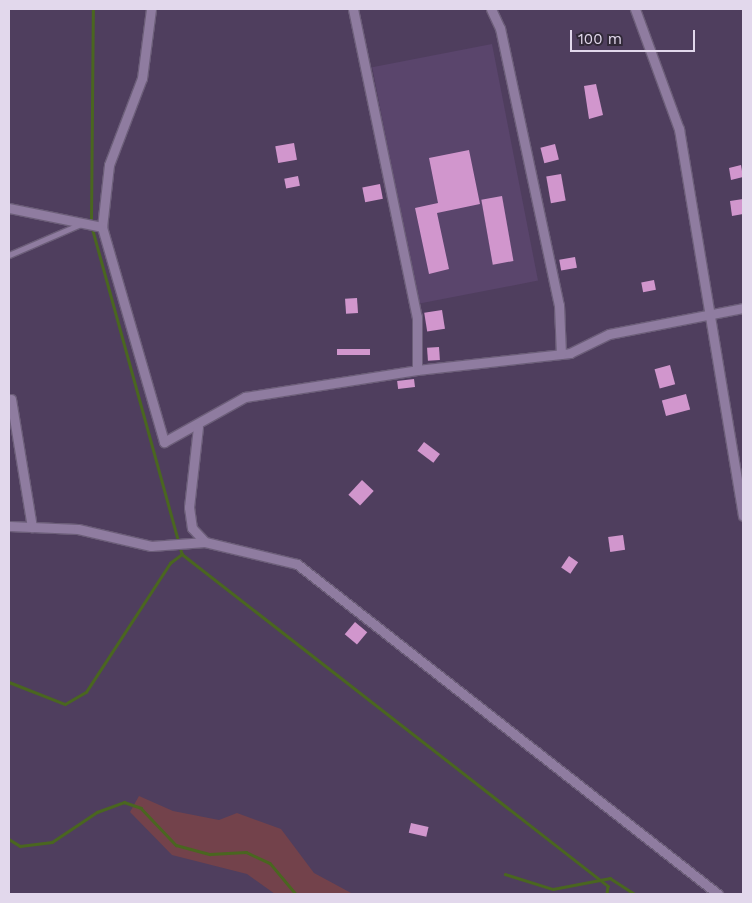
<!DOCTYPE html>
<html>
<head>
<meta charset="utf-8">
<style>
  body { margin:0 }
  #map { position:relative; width:752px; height:903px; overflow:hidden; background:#4f3e5e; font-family:"Work Sans",sans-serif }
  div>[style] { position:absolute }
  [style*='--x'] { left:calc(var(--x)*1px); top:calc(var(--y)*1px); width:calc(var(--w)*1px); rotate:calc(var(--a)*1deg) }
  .built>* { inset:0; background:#5a456c; transform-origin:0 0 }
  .green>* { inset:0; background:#73424b }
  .stream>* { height:2.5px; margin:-1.25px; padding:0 1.25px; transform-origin:1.25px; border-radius:1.25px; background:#4a6620 }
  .building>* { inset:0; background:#d196cd; transform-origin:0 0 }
  .roads { filter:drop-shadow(1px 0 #6c5e79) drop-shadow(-1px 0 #6c5e79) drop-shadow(0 1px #6c5e79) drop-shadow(0 -1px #6c5e79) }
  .lane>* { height:4.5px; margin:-2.25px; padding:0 2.25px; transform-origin:2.25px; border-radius:2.25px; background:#8f7ca0 }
  .street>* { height:9px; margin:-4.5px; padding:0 4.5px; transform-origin:4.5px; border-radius:4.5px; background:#8f7ca0 }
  span { translate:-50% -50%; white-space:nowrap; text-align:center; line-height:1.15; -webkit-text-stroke:5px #312938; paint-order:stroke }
  .frame { position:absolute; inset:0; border:10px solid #e2d8ec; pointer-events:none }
  .scale { position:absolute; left:570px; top:30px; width:125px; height:22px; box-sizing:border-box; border:2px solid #e2d8ec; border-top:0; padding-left:6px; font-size:15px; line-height:18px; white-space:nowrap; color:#e2d8ec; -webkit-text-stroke:4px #312938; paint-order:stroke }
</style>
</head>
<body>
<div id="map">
  <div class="built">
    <i style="left:492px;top:44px;width:241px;height:122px;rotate:79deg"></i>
  </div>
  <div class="green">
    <i style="clip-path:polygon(139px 796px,173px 811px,219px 820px,237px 813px,281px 829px,314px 873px,353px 894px,275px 894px,247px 874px,172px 855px,130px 812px)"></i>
  </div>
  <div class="stream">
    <i style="--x:91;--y:222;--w:213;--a:-89.5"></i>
    <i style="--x:92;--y:227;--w:339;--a:74.6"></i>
    <i style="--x:182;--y:554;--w:540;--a:37.93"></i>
    <i style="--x:608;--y:886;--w:8;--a:97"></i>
    <i style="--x:9;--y:682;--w:60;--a:21.4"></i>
    <i style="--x:65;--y:704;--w:24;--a:-30"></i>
    <i style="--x:86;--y:692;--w:154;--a:-56.9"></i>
    <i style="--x:170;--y:563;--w:15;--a:-37"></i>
    <i style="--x:9;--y:839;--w:13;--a:32"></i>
    <i style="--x:20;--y:846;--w:32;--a:-7"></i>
    <i style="--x:52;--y:842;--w:54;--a:-33.7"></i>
    <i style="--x:97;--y:812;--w:29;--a:-20"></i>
    <i style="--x:124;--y:802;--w:18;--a:19"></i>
    <i style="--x:141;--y:808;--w:51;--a:46.6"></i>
    <i style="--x:176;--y:845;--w:35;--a:15"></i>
    <i style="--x:210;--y:854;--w:36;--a:-3"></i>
    <i style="--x:246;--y:852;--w:26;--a:25"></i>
    <i style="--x:270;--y:863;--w:40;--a:50"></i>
    <i style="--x:505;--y:874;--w:50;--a:17.4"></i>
    <i style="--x:553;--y:889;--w:58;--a:-10.9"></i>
    <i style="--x:610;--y:878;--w:30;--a:33"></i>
  </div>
  <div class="building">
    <i style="clip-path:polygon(596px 84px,603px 115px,589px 119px,584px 86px)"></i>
    <i style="left:294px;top:143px;width:17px;height:19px;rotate:80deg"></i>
    <i style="left:555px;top:144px;width:16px;height:15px;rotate:76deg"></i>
    <i style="clip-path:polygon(469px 150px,480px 204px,437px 213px,449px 269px,429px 274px,415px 208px,438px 203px,429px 158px)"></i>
    <i style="clip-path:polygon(741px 165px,743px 177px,731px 180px,729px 168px)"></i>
    <i style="left:561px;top:174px;width:27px;height:15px;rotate:80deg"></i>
    <i style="left:298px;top:176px;width:10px;height:14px;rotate:79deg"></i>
    <i style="left:380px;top:184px;width:15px;height:18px;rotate:79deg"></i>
    <i style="left:502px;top:196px;width:66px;height:21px;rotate:80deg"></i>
    <i style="clip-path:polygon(743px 199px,743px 214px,732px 216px,730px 201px)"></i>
    <i style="left:575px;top:257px;width:11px;height:16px;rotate:80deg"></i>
    <i style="left:654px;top:280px;width:10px;height:13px;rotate:79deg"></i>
    <i style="left:357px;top:298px;width:15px;height:12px;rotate:86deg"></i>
    <i style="left:442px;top:310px;width:19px;height:18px;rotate:81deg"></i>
    <i style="left:439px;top:347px;width:13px;height:12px;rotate:86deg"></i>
    <i style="left:370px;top:349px;width:6px;height:33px;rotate:90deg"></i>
    <i style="left:670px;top:365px;width:20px;height:16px;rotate:75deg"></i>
    <i style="left:414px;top:379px;width:8px;height:17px;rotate:83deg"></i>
    <i style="left:686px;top:394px;width:16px;height:25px;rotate:75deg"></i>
    <i style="left:424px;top:442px;width:20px;height:11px;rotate:37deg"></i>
    <i style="left:362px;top:480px;width:16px;height:20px;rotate:43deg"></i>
    <i style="left:623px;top:535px;width:15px;height:15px;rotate:82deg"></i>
    <i style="left:569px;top:556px;width:11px;height:14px;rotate:34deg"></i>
    <i style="left:355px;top:622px;width:16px;height:16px;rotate:40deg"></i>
    <i style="left:411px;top:823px;width:18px;height:10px;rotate:13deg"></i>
  </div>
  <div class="roads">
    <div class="lane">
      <i style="--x:9;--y:255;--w:78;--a:-23.3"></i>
    </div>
    <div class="street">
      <i style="--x:151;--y:9;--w:70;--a:97.4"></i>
      <i style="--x:142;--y:78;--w:93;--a:110.8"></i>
      <i style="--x:109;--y:165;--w:62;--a:96.4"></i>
      <i style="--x:102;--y:227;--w:224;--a:73.9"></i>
      <i style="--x:164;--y:442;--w:93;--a:-29.1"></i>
      <i style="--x:245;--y:397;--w:174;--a:-8.9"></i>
      <i style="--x:417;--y:370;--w:154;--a:-6.3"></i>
      <i style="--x:570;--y:353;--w:43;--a:-26"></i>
      <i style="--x:609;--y:334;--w:136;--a:-11"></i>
      <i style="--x:353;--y:9;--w:315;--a:78.3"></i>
      <i style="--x:417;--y:317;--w:53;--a:90"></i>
      <i style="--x:491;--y:9;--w:21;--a:65"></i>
      <i style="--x:500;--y:28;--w:283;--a:78"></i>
      <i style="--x:559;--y:305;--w:49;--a:87.7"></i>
      <i style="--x:635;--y:9;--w:128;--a:69.9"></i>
      <i style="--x:679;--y:129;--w:392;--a:80.6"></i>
      <i style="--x:9;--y:208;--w:95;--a:11.5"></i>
      <i style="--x:11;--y:399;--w:130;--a:80.7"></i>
      <i style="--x:198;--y:427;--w:81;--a:96.4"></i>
      <i style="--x:189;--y:507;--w:21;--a:82"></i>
      <i style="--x:192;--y:528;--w:19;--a:47"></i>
      <i style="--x:205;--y:542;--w:95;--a:13.4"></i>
      <i style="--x:297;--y:564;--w:535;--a:38.09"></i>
      <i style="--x:9;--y:526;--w:69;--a:2.5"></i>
      <i style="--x:78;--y:529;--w:75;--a:13.1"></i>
      <i style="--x:151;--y:546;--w:54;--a:-4.2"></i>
    </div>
  </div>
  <div class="frame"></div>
  <div class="scale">100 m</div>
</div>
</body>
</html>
